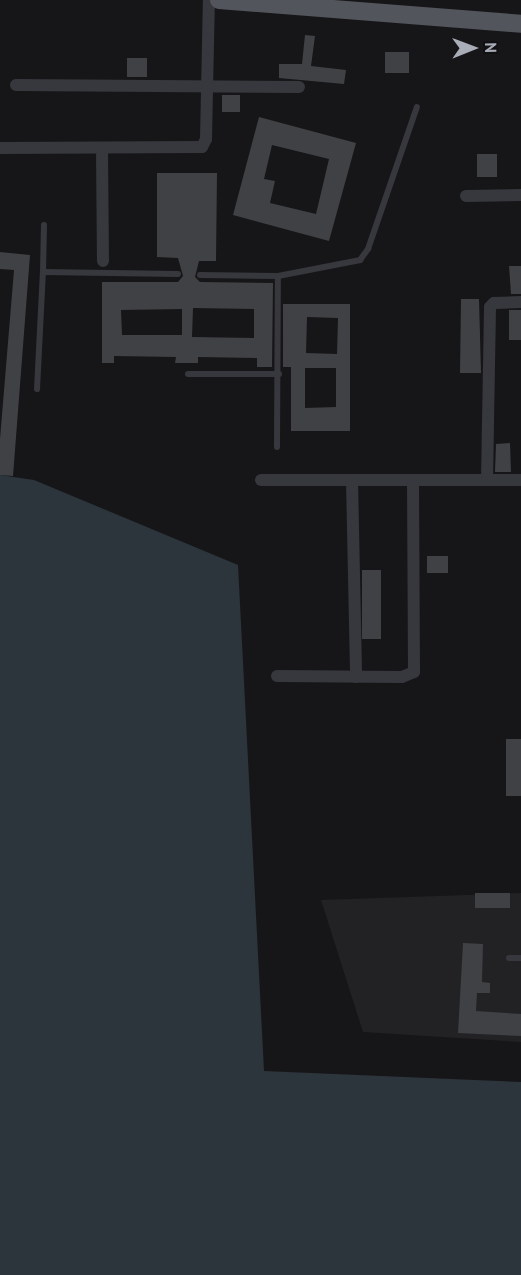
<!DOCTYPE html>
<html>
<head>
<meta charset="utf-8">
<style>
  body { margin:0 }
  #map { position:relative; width:521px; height:1275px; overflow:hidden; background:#161618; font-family:"PT Sans",sans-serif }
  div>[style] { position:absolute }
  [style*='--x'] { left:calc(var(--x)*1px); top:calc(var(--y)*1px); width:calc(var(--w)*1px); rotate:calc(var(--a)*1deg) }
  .built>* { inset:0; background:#222225 }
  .water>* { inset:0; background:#2c353c }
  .building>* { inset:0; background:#404145; transform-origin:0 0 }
  .lane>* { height:6px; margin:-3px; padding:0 3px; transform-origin:3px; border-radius:3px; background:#37383d }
  .street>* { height:12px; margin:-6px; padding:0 6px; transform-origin:6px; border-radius:6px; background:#37383d }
  .primary>* { height:18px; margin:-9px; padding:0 9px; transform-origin:9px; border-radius:9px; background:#53555c }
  span { translate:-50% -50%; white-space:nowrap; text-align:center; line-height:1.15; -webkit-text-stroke:4.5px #111113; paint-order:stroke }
  .north { position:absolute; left:443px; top:18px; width:60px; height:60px; -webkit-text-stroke:4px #111113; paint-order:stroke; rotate:89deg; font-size:16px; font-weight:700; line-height:24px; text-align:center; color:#a8adb8 }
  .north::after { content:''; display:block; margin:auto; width:21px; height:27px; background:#a8adb8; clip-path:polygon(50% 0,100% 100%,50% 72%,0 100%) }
</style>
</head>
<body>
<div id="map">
  <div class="built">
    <i style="clip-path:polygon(521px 893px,521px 1042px,363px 1032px,321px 900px)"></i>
  </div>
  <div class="water">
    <i style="clip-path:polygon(0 475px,34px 480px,238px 565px,264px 1071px,521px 1082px,521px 1275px,0 1275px)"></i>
  </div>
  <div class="building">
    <i style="clip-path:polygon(305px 35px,315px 36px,311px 66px,346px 70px,344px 84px,279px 78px,279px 64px,302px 64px)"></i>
    <i style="left:385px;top:52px;width:24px;height:21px"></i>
    <i style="left:127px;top:58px;width:20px;height:19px"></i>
    <i style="left:222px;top:95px;width:18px;height:17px"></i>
    <i style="clip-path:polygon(evenodd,259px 117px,356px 143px,329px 241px,233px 215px,259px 117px,272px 145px,329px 159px,316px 214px,270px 203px,275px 181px,264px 179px,272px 145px)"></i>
    <i style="left:497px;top:154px;width:23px;height:20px;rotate:90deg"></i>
    <i style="clip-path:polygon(evenodd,157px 173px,217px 173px,216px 261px,199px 261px,195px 277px,200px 282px,273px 283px,272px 367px,257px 367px,257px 358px,198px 357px,198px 363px,175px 363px,176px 357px,114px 356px,114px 363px,102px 363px,102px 282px,178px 282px,183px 276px,178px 258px,157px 257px,157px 173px,193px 308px,254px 309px,254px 338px,192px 337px,193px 308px,157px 173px,182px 309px,182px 335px,122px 335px,121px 310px,182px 309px)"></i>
    <i style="clip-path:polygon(0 252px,30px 255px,13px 476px,0 475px,0 439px,14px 270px,0 269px)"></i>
    <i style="clip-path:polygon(509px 266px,521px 266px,521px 294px,511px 294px)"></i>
    <i style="clip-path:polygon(461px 299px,479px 299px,481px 373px,460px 373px)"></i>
    <i style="clip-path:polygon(evenodd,283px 304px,350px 304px,350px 431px,291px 431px,291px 367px,283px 367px,283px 304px,307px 317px,338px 318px,337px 354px,306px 353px,307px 317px,283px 304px,305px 368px,336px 368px,336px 407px,305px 408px,305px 368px)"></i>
    <i style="left:521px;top:310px;width:30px;height:12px;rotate:90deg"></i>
    <i style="clip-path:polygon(510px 443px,511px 472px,495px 472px,496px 444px)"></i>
    <i style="left:448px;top:556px;width:17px;height:21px;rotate:90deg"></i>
    <i style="left:362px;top:570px;width:19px;height:69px"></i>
    <i style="left:506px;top:739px;width:15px;height:57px"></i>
    <i style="left:510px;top:893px;width:15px;height:35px;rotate:90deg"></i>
    <i style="clip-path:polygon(463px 943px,483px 944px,482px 982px,490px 983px,490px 993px,477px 993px,476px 1011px,521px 1014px,521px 1036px,458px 1033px)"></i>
  </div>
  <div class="lane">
    <i style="--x:43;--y:272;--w:47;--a:-88.8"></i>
    <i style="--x:200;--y:275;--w:78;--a:0.7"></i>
    <i style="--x:278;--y:276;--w:84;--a:-11"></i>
    <i style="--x:360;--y:260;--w:14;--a:-54"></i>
    <i style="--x:368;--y:249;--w:150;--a:-71"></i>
    <i style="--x:188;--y:374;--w:91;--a:0"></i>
    <i style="--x:37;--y:389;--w:117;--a:-87.1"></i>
    <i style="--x:43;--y:272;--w:135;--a:0.8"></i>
    <i style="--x:277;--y:447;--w:171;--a:-89.7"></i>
    <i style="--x:509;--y:958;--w:12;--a:0"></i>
  </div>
  <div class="street">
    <i style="--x:16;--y:85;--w:283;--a:0.4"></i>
    <i style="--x:0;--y:148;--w:202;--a:-0.3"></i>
    <i style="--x:202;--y:147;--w:9;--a:-63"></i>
    <i style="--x:206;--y:139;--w:139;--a:-88.8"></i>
    <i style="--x:102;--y:149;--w:112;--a:89.5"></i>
    <i style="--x:466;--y:196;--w:55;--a:-1"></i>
    <i style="--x:261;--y:480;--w:260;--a:0"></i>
    <i style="--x:352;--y:480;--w:197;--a:88.8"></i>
    <i style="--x:487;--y:480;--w:173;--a:-89"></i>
    <i style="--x:490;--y:307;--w:6;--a:-45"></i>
    <i style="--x:494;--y:303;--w:27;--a:-2"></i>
    <i style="--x:277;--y:676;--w:125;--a:0.5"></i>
    <i style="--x:402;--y:677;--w:13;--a:-23"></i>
    <i style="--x:414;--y:672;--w:192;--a:-90.3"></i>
  </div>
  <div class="primary">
    <i style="--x:219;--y:0;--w:303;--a:4.5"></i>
  </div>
  <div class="north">N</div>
</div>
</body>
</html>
